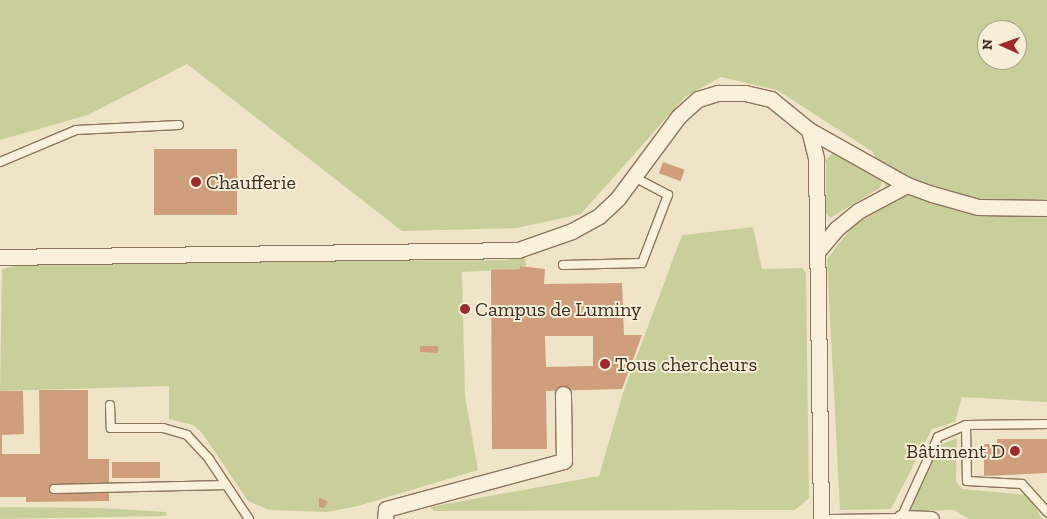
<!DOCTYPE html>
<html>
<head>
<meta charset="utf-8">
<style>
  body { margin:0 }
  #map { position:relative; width:1047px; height:519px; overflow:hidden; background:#f0e4c8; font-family:"Zilla Slab",serif }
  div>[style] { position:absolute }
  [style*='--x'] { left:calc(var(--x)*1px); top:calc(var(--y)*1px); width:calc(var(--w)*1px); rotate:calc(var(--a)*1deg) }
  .green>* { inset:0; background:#c9cf9b }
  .building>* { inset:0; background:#cf9f7d; transform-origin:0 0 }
  .roads { filter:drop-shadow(1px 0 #8d765c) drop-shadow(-1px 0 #8d765c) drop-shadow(0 1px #8d765c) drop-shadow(0 -1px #8d765c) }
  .lane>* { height:8px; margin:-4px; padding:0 4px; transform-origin:4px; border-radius:4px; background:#faf1dc }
  .street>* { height:15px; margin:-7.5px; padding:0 7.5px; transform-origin:7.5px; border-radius:7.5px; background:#faf1dc }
  .dots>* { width:14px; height:14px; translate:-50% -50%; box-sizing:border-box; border:2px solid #f7eed8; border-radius:50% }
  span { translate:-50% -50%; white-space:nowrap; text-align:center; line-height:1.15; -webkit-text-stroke:4px #f7eed8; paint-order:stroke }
  .poi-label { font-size:20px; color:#3d2e20 }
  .left { translate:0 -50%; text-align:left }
  .right { translate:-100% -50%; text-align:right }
  .north { position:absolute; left:977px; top:20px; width:50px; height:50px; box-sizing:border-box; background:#f7eed8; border:1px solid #ada18e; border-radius:50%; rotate:272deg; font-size:14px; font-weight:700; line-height:20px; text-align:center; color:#3d2e20 }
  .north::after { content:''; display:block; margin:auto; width:18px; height:22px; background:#9e2a2b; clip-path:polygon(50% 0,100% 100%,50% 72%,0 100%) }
</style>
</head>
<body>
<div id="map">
  <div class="green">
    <i style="clip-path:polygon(evenodd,0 0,1047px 0,1047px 402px,962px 397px,955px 422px,932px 429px,891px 509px,840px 510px,827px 259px,851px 228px,891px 201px,873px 152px,777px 90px,721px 77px,685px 97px,581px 214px,517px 228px,402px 231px,187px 64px,88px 115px,0 140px,0 0,987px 30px,1017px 30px,1017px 60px,987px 60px,987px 30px)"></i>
    <i style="clip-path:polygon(833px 152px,882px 181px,880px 188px,830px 218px,826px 213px,826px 160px)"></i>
    <i style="clip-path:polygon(753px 227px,762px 269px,802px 268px,806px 273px,809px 498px,795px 510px,434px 511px,430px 507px,599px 476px,623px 393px,682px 235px)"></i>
    <i style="clip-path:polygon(525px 256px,526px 266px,520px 266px,520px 269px,462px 272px,465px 396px,478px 470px,358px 506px,327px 512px,269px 510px,248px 501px,202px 433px,193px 425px,169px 419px,169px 386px,0 391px,2px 269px,27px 263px,505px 260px)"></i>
    <i style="clip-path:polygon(957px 438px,956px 481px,962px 489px,1028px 495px,1042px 519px,969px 519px,954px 510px,911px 511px,910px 504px,940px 445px)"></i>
    <i style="clip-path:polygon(0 507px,100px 508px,166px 512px,166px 516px,0 519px)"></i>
  </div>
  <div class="building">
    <i style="left:154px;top:149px;width:83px;height:66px"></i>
    <i style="left:663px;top:162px;width:23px;height:12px;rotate:20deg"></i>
    <i style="clip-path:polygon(evenodd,520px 266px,545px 269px,544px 284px,622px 283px,624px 335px,642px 335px,622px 389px,546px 391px,547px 449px,492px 449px,491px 270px,520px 269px,520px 266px,545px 336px,593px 336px,593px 366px,546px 367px,545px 336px)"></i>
    <i style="clip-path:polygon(420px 346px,438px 346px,438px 353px,420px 352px)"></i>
    <i style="clip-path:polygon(39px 390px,88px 390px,88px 459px,109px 459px,109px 501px,26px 502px,26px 497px,0 497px,0 391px,23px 391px,24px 434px,2px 435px,2px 454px,40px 454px)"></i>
    <i style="clip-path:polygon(997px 439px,1047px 439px,1047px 473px,984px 476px,984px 444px,997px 444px)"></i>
    <i style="left:112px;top:462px;width:48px;height:16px"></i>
    <i style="clip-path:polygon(319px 497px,328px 502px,324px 508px,319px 507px)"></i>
  </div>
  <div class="roads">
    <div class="lane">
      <i style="--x:0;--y:162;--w:82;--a:-22.8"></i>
      <i style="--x:76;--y:130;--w:103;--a:-2.8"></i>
      <i style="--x:563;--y:265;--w:79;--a:-1.5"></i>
      <i style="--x:642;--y:263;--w:73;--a:-69.1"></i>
      <i style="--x:668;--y:195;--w:40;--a:-152"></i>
      <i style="--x:110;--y:405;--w:23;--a:88"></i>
      <i style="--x:111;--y:428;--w:52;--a:0"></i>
      <i style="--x:163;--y:428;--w:25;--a:16"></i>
      <i style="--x:187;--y:435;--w:33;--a:47"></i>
      <i style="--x:209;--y:459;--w:72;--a:56.3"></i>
      <i style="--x:1047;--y:424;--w:81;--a:179.3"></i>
      <i style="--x:966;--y:425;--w:56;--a:89"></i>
      <i style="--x:967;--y:481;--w:55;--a:3.1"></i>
      <i style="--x:1022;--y:484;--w:38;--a:48"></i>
      <i style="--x:54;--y:489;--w:172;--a:-1.3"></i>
      <i style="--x:831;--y:519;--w:70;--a:-0.8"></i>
      <i style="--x:901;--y:518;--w:89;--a:-65.4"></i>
      <i style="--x:938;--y:437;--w:30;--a:-23"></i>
    </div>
    <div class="street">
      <i style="--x:809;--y:130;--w:112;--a:29.3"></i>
      <i style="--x:907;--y:185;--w:27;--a:20"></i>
      <i style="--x:932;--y:194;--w:48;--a:15.8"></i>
      <i style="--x:978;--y:207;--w:69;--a:0.8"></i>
      <i style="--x:817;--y:252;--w:30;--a:-50"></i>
      <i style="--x:836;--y:229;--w:28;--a:-39"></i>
      <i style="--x:858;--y:211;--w:55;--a:-28"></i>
      <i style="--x:0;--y:257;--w:518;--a:-0.77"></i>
      <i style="--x:518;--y:250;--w:57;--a:-19.4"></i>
      <i style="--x:572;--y:231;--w:31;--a:-29"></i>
      <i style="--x:599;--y:216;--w:26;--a:-43"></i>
      <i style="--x:618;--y:198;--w:102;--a:-53.4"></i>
      <i style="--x:679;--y:116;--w:25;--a:-42"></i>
      <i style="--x:698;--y:99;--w:21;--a:-17"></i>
      <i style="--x:718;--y:93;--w:27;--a:0"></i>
      <i style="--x:745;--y:93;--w:27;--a:13"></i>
      <i style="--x:771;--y:99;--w:49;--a:39.2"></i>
      <i style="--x:809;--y:130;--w:30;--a:76"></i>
      <i style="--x:816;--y:159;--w:360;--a:89.2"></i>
      <i style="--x:901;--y:518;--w:30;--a:2"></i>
      <i style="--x:385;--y:519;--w:10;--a:-84"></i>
      <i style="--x:386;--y:509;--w:184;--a:-15.1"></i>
      <i style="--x:564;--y:461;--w:67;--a:-90.9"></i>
    </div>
  </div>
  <div class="dots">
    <i style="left:196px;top:182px;background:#9e2a2b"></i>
    <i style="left:465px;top:309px;background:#9e2a2b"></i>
    <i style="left:605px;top:364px;background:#9e2a2b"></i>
    <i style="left:1015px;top:451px;background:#9e2a2b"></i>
  </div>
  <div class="poi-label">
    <span class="left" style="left:206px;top:182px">Chaufferie</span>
    <span class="left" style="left:475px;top:309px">Campus de Luminy</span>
    <span class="left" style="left:615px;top:364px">Tous chercheurs</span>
    <span class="right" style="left:1005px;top:451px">Bâtiment D</span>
  </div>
  <div class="north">N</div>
</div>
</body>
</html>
